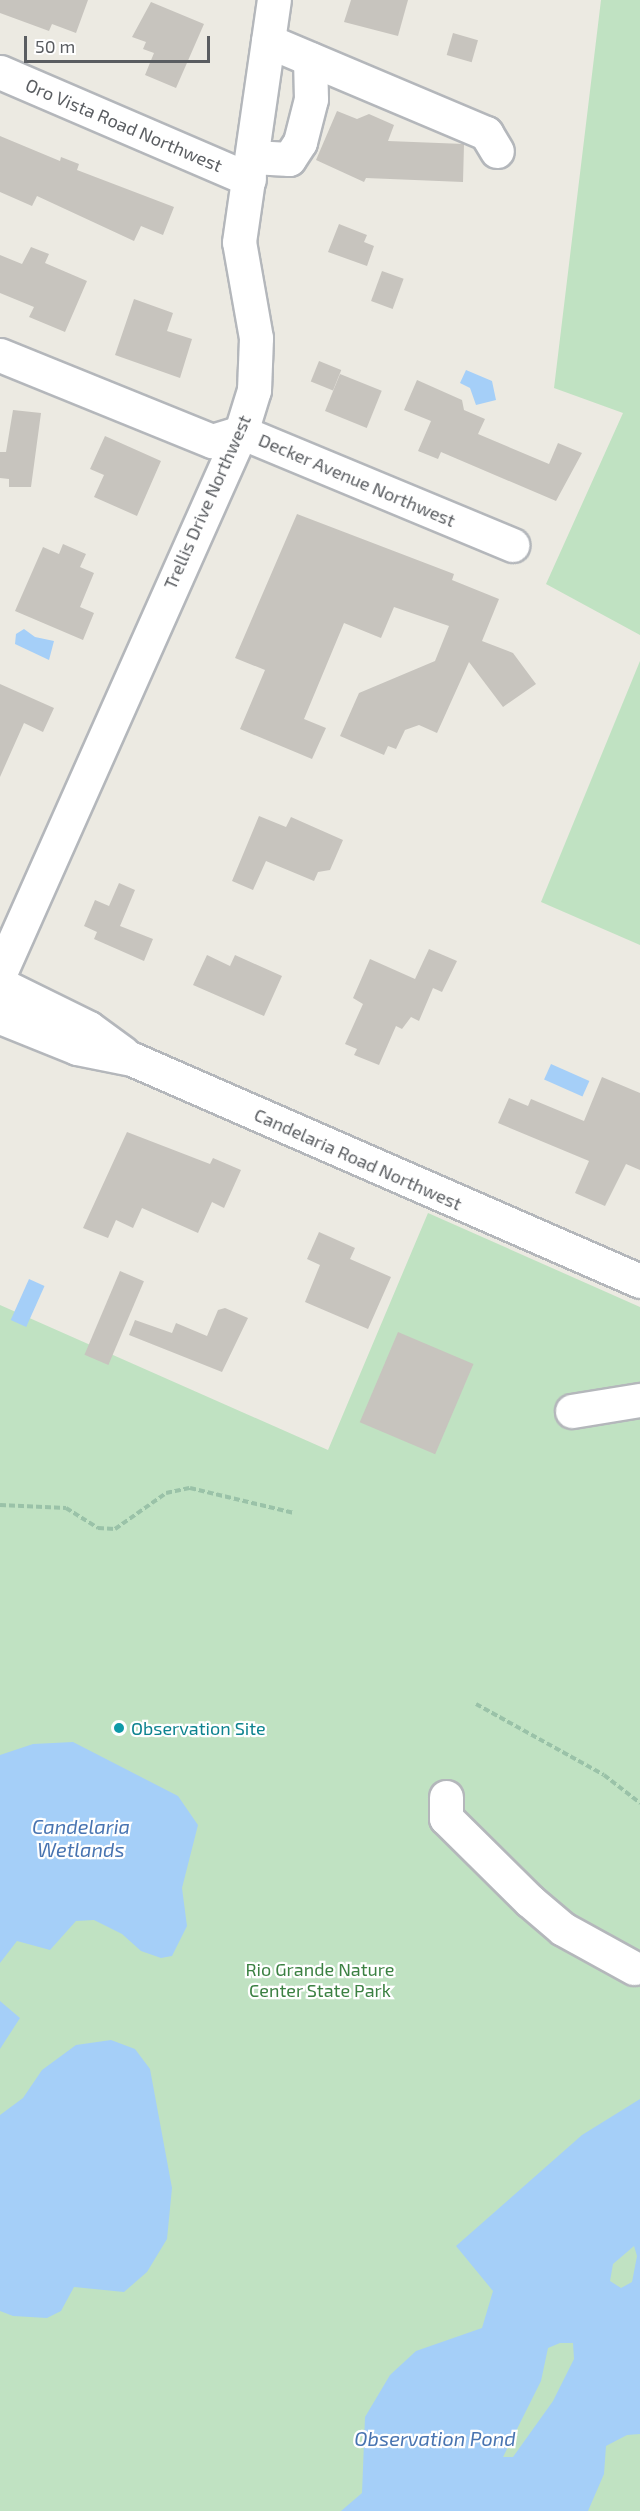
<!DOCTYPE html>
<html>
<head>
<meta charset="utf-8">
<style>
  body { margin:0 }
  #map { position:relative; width:640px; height:2511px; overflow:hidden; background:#eceae2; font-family:"Exo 2",sans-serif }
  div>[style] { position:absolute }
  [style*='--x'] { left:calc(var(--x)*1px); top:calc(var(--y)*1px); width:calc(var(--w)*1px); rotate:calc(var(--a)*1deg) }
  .green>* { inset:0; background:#c0e2c2 }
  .water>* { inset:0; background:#a5cff8; transform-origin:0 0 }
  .building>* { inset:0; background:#c7c4be; transform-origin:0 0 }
  .path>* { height:4px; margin-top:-2px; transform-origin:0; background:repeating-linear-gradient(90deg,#9ac2a8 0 6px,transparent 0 9px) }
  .roads { filter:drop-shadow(2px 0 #b4b7bb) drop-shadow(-2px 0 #b4b7bb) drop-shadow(0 2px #b4b7bb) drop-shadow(0 -2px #b4b7bb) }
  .minor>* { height:33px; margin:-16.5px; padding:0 16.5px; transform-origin:16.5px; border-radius:16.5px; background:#fff }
  .dots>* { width:16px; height:16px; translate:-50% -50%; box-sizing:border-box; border:3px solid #fff; border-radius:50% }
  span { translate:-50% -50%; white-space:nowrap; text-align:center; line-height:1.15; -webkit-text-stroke:4.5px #fff; paint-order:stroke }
  .street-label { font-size:18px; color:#5a5d61 }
  .culture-label { font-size:18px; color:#0d838f }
  .left { translate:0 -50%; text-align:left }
  .park-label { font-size:18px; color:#3b8042 }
  .water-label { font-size:20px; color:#4874b1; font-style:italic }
  .scale { position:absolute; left:24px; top:36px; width:186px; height:27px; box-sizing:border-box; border:3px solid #5a5d61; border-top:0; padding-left:8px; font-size:18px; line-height:21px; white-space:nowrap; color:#5a5d61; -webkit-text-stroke:4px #fff; paint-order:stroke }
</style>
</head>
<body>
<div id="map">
  <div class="green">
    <i style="clip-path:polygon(601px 0,640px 0,640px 635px,546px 584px,623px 413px,554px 388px)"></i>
    <i style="clip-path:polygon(640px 661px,640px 945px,541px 902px)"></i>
    <i style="clip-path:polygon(428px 1213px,640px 1307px,640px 2511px,0 2511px,0 1305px,328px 1450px)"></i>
  </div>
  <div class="water">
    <i style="clip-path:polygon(466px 370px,492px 381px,496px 400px,476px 405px,470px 388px,460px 383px)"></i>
    <i style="clip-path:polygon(24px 629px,35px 637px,54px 641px,49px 660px,15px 644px,16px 634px)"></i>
    <i style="left:551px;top:1064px;width:42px;height:17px;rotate:24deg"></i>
    <i style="left:29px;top:1279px;width:17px;height:45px;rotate:24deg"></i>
    <i style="clip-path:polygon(73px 1742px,178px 1796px,198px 1825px,182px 1888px,187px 1926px,172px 1956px,161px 1958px,141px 1951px,122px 1934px,94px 1920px,76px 1921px,50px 1950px,17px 1941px,0 1963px,0 1755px,33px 1744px)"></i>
    <i style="clip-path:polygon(0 2001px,20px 2018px,0 2049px)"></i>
    <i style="clip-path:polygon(111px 2040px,135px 2049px,150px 2069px,172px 2188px,167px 2239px,147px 2272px,124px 2292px,74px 2287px,61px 2311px,47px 2318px,13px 2316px,0 2311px,0 2115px,23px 2098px,42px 2070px,76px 2045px)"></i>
    <i style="clip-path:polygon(evenodd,640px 2099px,640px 2434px,627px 2435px,606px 2446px,604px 2474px,588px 2511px,341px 2511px,362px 2493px,365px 2417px,390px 2375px,416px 2351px,482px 2328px,493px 2291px,456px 2246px,582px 2135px,640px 2099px,634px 2246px,637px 2256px,632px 2282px,621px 2288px,610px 2281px,613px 2264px,634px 2246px,640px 2099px,560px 2343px,573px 2343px,574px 2359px,553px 2401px,513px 2457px,503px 2457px,541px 2381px,548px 2348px,560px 2343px)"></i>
  </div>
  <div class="building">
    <i style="clip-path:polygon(0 0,88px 0,76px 33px,52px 24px,49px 31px,0 13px)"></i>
    <i style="clip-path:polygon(351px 0,408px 0,398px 36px,344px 22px)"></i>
    <i style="clip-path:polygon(151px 2px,204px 24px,176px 88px,145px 75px,154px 53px,143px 49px,146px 42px,132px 37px)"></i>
    <i style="left:453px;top:33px;width:26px;height:23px;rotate:16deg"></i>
    <i style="clip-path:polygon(337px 111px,357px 119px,369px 114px,394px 125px,388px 141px,464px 144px,463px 182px,366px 178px,364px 182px,316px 160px)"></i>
    <i style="clip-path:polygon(0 136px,60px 161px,61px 157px,79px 164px,77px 170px,174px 207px,163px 235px,141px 226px,134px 241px,37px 196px,32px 206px,0 192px)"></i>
    <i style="clip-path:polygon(339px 224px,367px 235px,364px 242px,374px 246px,367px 266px,328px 252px)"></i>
    <i style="clip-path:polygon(31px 247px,49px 254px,45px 263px,87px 281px,65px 332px,29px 317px,34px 307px,0 293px,0 255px,22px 264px)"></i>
    <i style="left:382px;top:271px;width:23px;height:32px;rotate:20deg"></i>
    <i style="clip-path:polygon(134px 299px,173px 313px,167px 331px,192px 339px,180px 378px,115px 355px)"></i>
    <i style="left:319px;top:361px;width:24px;height:22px;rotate:22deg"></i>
    <i style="left:340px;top:374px;width:45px;height:40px;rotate:22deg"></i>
    <i style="clip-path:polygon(417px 380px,462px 400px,464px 410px,485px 419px,478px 434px,549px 464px,558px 443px,582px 453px,556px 501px,441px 452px,438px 459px,418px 451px,431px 421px,404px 410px)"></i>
    <i style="clip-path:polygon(13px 410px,41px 413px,31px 487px,9px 487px,9px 479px,0 478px,0 452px,6px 452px)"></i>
    <i style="clip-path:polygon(105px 436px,161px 461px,137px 516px,94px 497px,104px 475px,90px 469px)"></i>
    <i style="clip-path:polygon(297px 514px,454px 574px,452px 580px,499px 599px,482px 641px,513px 653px,536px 684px,503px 707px,469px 662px,437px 733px,419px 725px,405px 730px,396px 749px,388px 746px,384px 755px,340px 736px,359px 693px,435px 661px,449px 626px,394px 607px,381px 638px,344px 623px,304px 719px,326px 728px,312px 759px,240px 729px,265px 670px,235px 658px)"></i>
    <i style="clip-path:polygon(63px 544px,86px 554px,80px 567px,94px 573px,80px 607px,94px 613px,83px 640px,15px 611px,43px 547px,59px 554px)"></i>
    <i style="clip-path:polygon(0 684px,54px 708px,43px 732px,24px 723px,0 777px)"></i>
    <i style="clip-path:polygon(259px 816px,286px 827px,291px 817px,343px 840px,330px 870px,318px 872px,314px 881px,266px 861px,253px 890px,232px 881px)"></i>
    <i style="clip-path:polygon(119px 883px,135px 890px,120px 926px,153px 939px,144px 961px,94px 939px,97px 932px,84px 926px,95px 900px,109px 906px)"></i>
    <i style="clip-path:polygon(429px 949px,457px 961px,442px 992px,433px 988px,419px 1021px,411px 1017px,402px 1029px,396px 1026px,379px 1065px,354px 1055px,357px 1049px,345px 1044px,363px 1004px,353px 998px,370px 959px,415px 979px)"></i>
    <i style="clip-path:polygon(207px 955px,230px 966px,235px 955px,282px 976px,264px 1016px,193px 985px)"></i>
    <i style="clip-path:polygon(602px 1077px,640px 1093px,640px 1170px,626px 1164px,605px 1206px,575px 1193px,589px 1161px,498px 1123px,509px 1098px,528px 1106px,531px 1099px,584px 1121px)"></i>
    <i style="clip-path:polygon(127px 1132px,210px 1164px,213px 1158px,241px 1170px,224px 1208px,212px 1202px,198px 1233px,142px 1208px,133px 1228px,116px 1220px,108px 1238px,83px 1228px)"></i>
    <i style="clip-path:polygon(319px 1232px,355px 1248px,350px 1259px,391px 1277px,368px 1329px,305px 1302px,320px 1265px,307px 1259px)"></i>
    <i style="left:120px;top:1271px;width:26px;height:91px;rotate:23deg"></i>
    <i style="clip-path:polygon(225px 1308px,248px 1318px,222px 1372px,129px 1335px,135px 1320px,172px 1333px,176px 1323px,207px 1336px,218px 1310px)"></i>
    <i style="left:398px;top:1332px;width:82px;height:98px;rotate:23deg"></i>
  </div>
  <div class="path">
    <i style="--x:0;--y:1505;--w:66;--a:2.6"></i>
    <i style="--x:66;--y:1508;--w:38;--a:32"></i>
    <i style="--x:98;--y:1528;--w:17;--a:3"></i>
    <i style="--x:115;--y:1529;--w:62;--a:-35.2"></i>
    <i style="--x:166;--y:1493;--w:25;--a:-12"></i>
    <i style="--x:190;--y:1488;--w:107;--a:13.5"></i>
    <i style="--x:476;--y:1704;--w:146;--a:29"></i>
    <i style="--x:604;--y:1775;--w:46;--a:37.9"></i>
  </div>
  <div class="roads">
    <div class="minor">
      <i style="--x:268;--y:41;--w:237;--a:22.9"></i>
      <i style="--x:486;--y:133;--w:21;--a:59"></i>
      <i style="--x:0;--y:72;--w:271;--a:23.3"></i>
      <i style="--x:252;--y:157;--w:37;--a:3"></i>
      <i style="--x:289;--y:159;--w:20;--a:-57"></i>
      <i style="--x:300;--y:142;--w:44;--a:-75.7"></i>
      <i style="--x:311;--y:99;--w:40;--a:-91.4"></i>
      <i style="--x:0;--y:355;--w:229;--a:22.1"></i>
      <i style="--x:212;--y:441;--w:30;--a:-17"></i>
      <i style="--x:241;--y:432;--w:294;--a:22.6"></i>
      <i style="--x:0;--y:973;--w:592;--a:-65.99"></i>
      <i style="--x:241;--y:432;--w:44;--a:-72.8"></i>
      <i style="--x:254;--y:390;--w:52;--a:-87.8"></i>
      <i style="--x:256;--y:338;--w:97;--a:-100"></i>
      <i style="--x:239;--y:242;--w:245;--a:-81.8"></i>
      <i style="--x:0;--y:984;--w:99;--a:26.3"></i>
      <i style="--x:89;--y:1028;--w:42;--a:36.3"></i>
      <i style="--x:0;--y:1017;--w:83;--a:21.9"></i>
      <i style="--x:77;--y:1048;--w:56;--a:11.3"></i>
      <i style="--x:132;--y:1059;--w:554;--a:23.61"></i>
      <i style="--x:572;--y:1411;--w:69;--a:-9.2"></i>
      <i style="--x:446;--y:1797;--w:21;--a:90"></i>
      <i style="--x:446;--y:1818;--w:118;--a:44.7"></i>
      <i style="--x:530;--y:1901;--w:43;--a:40.3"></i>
      <i style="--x:563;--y:1929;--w:81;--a:28.8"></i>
    </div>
  </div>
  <div class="dots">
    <i style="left:119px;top:1728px;background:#0f9aa8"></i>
  </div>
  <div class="street-label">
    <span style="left:124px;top:125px;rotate:23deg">Oro Vista Road Northwest</span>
    <span style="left:357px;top:480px;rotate:23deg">Decker Avenue Northwest</span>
    <span style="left:207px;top:502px;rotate:-66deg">Trellis Drive Northwest</span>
    <span style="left:358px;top:1159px;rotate:24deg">Candelaria Road Northwest</span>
  </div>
  <div class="culture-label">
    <span class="left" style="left:131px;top:1728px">Observation Site</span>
  </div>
  <div class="park-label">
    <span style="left:320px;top:1980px">Rio Grande Nature<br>Center State Park</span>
  </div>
  <div class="water-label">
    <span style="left:81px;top:1838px">Candelaria<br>Wetlands</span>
    <span style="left:435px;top:2438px">Observation Pond</span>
  </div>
  <div class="scale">50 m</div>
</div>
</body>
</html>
